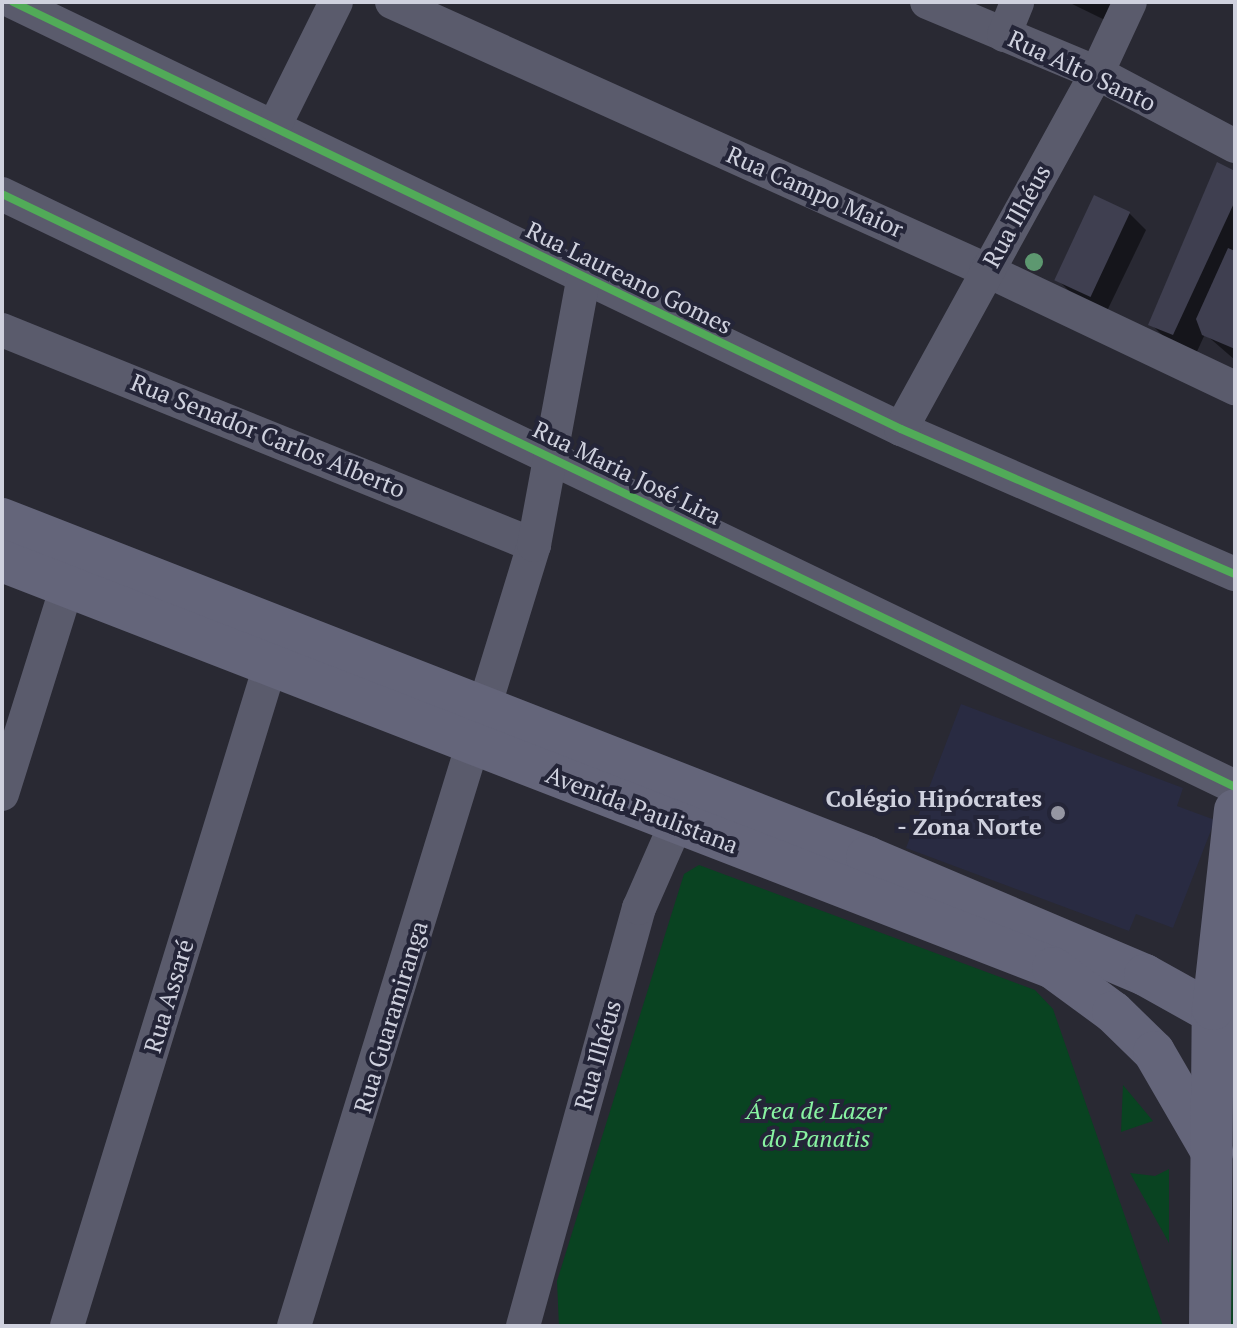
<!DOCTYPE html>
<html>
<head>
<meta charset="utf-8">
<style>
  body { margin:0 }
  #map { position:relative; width:1237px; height:1328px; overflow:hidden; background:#292933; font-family:"PT Serif",serif }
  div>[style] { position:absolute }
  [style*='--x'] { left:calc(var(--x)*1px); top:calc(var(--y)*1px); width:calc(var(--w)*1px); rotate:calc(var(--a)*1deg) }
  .built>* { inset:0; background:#292b42 }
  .green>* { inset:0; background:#094321 }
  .shadow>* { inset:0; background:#0007 }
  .building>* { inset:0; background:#3f3f50; transform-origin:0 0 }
  .minor>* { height:34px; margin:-17px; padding:0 17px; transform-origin:17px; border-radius:17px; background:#5a5b6c }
  .major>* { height:42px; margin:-21px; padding:0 21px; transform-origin:21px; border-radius:21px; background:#64657a }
  .cycleway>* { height:8px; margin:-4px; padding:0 4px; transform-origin:4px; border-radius:4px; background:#51ab58 }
  .trees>* { width:18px; height:18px; margin:-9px; border-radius:50%; background:#5d9870 }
  .dots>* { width:22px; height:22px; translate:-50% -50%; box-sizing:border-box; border:4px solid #242538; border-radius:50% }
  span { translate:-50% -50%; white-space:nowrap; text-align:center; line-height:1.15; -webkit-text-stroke:8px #242538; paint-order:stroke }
  .street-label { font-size:24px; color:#cfd1de }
  .poi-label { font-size:24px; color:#cfd1de; font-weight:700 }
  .right { translate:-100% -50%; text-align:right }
  .park-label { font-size:24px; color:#88f3a2; font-style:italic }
  .frame { position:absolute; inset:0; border:4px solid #cfd1de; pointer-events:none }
</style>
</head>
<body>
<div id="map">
  <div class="built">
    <i style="clip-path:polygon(961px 704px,1183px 788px,1177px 806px,1215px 820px,1173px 928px,1136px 914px,1129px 931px,906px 848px)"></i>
  </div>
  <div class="green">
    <i style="clip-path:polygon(699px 865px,1035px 990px,1053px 1009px,1163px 1326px,559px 1326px,557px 1281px,684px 874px)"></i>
    <i style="clip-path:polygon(1123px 1085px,1153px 1121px,1121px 1132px)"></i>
    <i style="clip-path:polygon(1169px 1169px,1169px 1243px,1130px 1173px,1155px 1176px)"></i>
    <i style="clip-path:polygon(1231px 1223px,1235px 1326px,1223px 1326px)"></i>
  </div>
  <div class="shadow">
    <i style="clip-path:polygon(1068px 2px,1121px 2px,1111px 23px)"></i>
    <i style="clip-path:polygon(1235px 173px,1235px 360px,1205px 334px,1195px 356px,1173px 346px,1151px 324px)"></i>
    <i style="clip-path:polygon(1129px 213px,1146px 230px,1107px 311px,1074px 296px,1058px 280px)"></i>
  </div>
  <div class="building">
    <i style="clip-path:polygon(1217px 162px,1235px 171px,1235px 201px,1173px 335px,1148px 325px)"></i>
    <i style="left:1094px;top:195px;width:40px;height:94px;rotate:25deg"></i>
    <i style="clip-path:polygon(1228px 248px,1235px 251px,1235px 349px,1202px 335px,1196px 319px)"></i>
  </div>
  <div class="minor">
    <i style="--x:13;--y:2;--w:985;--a:25.68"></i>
    <i style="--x:901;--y:429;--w:364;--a:23.5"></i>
    <i style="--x:392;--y:2;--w:652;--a:24.28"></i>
    <i style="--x:986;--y:270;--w:276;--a:25.4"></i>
    <i style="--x:927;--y:2;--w:184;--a:22.7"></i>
    <i style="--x:1097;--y:73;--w:156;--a:27.9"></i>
    <i style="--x:1004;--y:35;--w:35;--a:-68"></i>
    <i style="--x:275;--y:125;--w:137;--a:-63.6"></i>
    <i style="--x:2;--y:194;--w:1368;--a:25.68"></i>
    <i style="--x:2;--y:330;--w:574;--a:22.01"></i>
    <i style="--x:901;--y:429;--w:406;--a:-61.2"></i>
    <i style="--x:1097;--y:73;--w:78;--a:-65.1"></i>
    <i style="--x:2;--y:794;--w:218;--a:-72.6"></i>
    <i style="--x:67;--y:1326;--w:691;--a:-72.9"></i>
    <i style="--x:294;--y:1326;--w:817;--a:-72.92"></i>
    <i style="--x:534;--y:545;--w:269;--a:-79.5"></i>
    <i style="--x:523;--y:1326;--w:434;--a:-74.5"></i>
    <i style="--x:639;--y:908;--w:117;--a:-66.3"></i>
  </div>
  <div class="major">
    <i style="--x:2;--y:519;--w:929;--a:21.34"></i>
    <i style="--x:867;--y:857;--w:302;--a:23"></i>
    <i style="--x:1145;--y:975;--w:103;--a:29.1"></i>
    <i style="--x:2;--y:561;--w:1127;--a:21.17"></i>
    <i style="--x:1053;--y:968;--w:74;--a:36.3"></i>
    <i style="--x:1113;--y:1012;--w:57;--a:44.3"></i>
    <i style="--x:1154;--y:1052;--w:116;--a:59.9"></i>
    <i style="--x:1210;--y:1326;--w:317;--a:-89.5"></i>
    <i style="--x:1213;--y:1009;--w:200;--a:-83.7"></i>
  </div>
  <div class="cycleway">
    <i style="--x:13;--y:2;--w:985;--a:25.68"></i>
    <i style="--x:901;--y:429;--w:364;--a:23.5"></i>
    <i style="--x:2;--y:194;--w:1368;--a:25.68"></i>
  </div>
  <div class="trees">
    <i style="left:1034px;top:262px"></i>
  </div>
  <div class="dots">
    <i style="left:1058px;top:813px;background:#9596a2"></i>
  </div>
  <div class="street-label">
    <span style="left:1082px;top:71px;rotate:25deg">Rua Alto Santo</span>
    <span style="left:815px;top:192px;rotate:24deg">Rua Campo Maior</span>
    <span style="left:1017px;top:216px;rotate:-61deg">Rua Ilhéus</span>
    <span style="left:629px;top:278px;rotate:26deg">Rua Laureano Gomes</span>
    <span style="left:268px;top:436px;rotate:22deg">Rua Senador Carlos Alberto</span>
    <span style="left:627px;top:473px;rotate:26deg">Rua Maria José Lira</span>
    <span style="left:642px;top:810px;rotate:21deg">Avenida Paulistana</span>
    <span style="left:169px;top:996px;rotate:-73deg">Rua Assaré</span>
    <span style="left:391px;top:1017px;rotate:-73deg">Rua Guaramiranga</span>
    <span style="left:598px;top:1055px;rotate:-74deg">Rua Ilhéus</span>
  </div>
  <div class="poi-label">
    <span class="right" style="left:1042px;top:813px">Colégio Hipócrates<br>- Zona Norte</span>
  </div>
  <div class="park-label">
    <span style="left:816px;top:1125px">Área de Lazer<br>do Panatis</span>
  </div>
  <div class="frame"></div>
</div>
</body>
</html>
